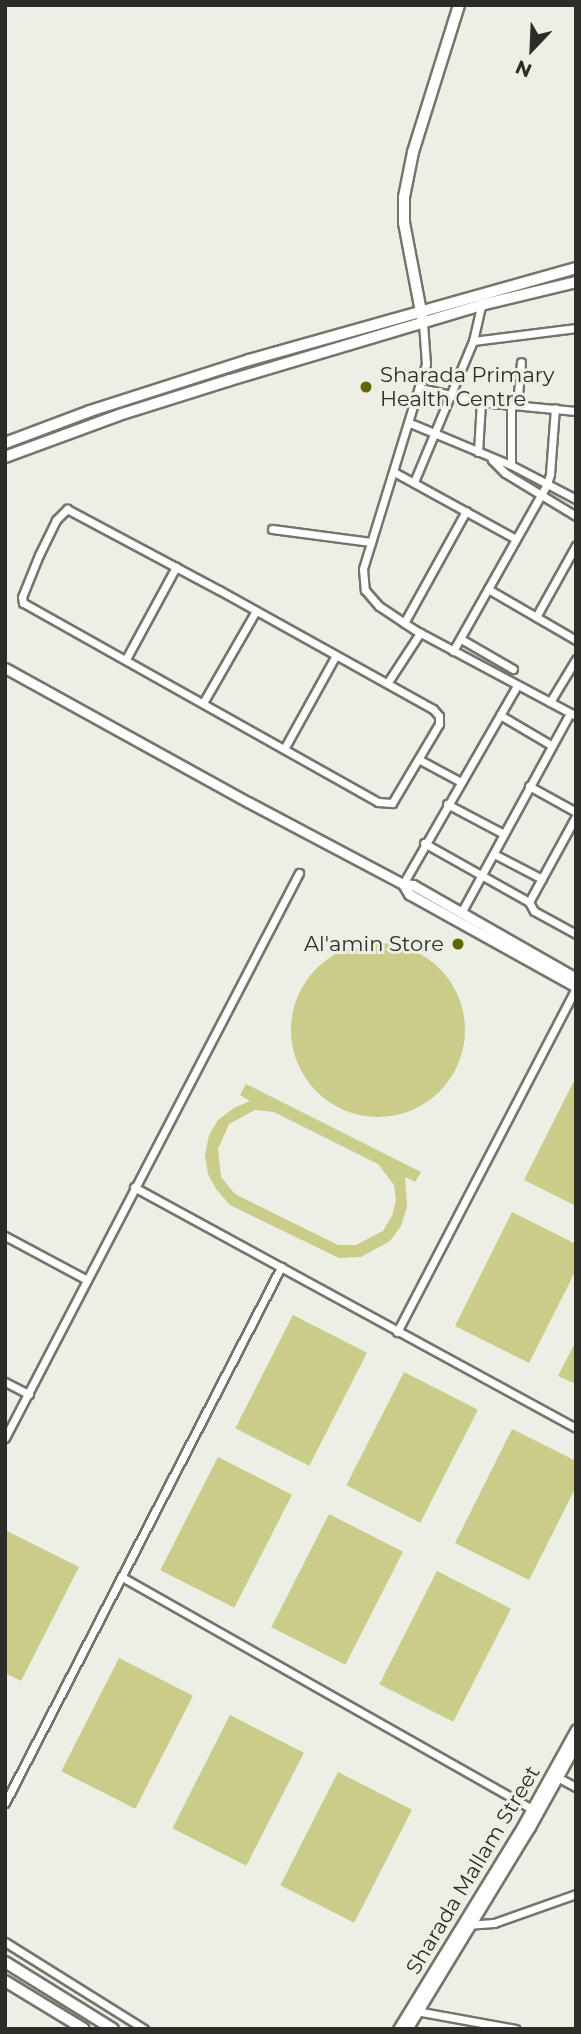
<!DOCTYPE html>
<html>
<head>
<meta charset="utf-8">
<style>
  body { margin:0 }
  #map { position:relative; width:581px; height:2034px; overflow:hidden; background:#edeee4; font-family:Montserrat,sans-serif }
  div>[style] { position:absolute }
  [style*='--x'] { left:calc(var(--x)*1px); top:calc(var(--y)*1px); width:calc(var(--w)*1px); rotate:calc(var(--a)*1deg) }
  .green>* { inset:0; background:#c9cd89; transform-origin:0 0 }
  .round { border-radius:50% }
  .roads { filter:drop-shadow(2px 0 #74756c) drop-shadow(-2px 0 #74756c) drop-shadow(0 2px #74756c) drop-shadow(0 -2px #74756c) }
  .minor>* { height:7px; margin:-3.5px; padding:0 3.5px; transform-origin:3.5px; border-radius:3.5px; background:#fff }
  .tertiary>* { height:9px; margin:-4.5px; padding:0 4.5px; transform-origin:4.5px; border-radius:4.5px; background:#fff }
  .secondary>* { height:10px; margin:-5px; padding:0 5px; transform-origin:5px; border-radius:5px; background:#fff }
  .primary>* { height:10px; margin:-5px; padding:0 5px; transform-origin:5px; border-radius:5px; background:#fff }
  .dots>* { width:19px; height:19px; translate:-50% -50%; box-sizing:border-box; border:4px solid #edeee4; border-radius:50% }
  span { translate:-50% -50%; white-space:nowrap; text-align:center; line-height:1.15; -webkit-text-stroke:6px #edeee4; paint-order:stroke }
  .poi-label { font-size:21px; color:#2c2c29 }
  .left { translate:0 -50%; text-align:left }
  .right { translate:-100% -50%; text-align:right }
  .street-label { font-size:21px; color:#2c2c29 }
  .frame { position:absolute; inset:0; border:7px solid #2c2c29; pointer-events:none }
  .north { position:absolute; left:497px; top:14px; width:70px; height:70px; -webkit-text-stroke:5px #edeee4; paint-order:stroke; rotate:203deg; font-size:19px; font-weight:700; line-height:28px; text-align:center; color:#2c2c29 }
  .north::after { content:''; display:block; margin:auto; width:24px; height:32px; background:#2c2c29; clip-path:polygon(50% 0,100% 100%,50% 72%,0 100%) }
</style>
</head>
<body>
<div id="map">
  <div class="green">
    <i class="round" style="left:291px;top:943px;width:174px;height:174px"></i>
    <i style="clip-path:polygon(576px 1077px,576px 1206px,524px 1180px)"></i>
    <i style="clip-path:polygon(evenodd,246px 1084px,421px 1172px,415px 1182px,405px 1177px,407px 1207px,401px 1226px,390px 1241px,361px 1257px,339px 1258px,230px 1205px,216px 1189px,208px 1174px,205px 1155px,209px 1135px,218px 1120px,234px 1108px,250px 1101px,240px 1095px,246px 1084px,255px 1110px,274px 1112px,378px 1164px,394px 1185px,396px 1200px,392px 1216px,383px 1231px,356px 1245px,338px 1245px,235px 1194px,221px 1177px,218px 1149px,229px 1124px,255px 1110px)"></i>
    <i style="clip-path:polygon(512px 1212px,576px 1244px,576px 1270px,529px 1363px,455px 1326px)"></i>
    <i style="left:293px;top:1315px;width:83px;height:127px;rotate:27deg"></i>
    <i style="clip-path:polygon(576px 1341px,576px 1384px,558px 1376px)"></i>
    <i style="left:404px;top:1372px;width:83px;height:127px;rotate:27deg"></i>
    <i style="clip-path:polygon(512px 1429px,576px 1461px,576px 1487px,529px 1580px,455px 1543px)"></i>
    <i style="left:218px;top:1457px;width:83px;height:127px;rotate:27deg"></i>
    <i style="left:329px;top:1514px;width:83px;height:127px;rotate:27deg"></i>
    <i style="clip-path:polygon(5px 1530px,79px 1567px,21px 1681px,5px 1673px)"></i>
    <i style="left:437px;top:1571px;width:83px;height:127px;rotate:27deg"></i>
    <i style="left:119px;top:1658px;width:83px;height:127px;rotate:27deg"></i>
    <i style="left:230px;top:1715px;width:83px;height:127px;rotate:27deg"></i>
    <i style="left:338px;top:1772px;width:83px;height:127px;rotate:27deg"></i>
  </div>
  <div class="roads">
    <div class="minor">
      <i style="--x:423;--y:323;--w:41;--a:85.8"></i>
      <i style="--x:426;--y:364;--w:214;--a:107.1"></i>
      <i style="--x:363;--y:569;--w:21;--a:85"></i>
      <i style="--x:365;--y:590;--w:21;--a:49"></i>
      <i style="--x:379;--y:606;--w:43;--a:33.7"></i>
      <i style="--x:415;--y:630;--w:183;--a:28.1"></i>
      <i style="--x:473;--y:341;--w:104;--a:-7.2"></i>
      <i style="--x:420;--y:388;--w:63;--a:12.9"></i>
      <i style="--x:481;--y:402;--w:95;--a:5.4"></i>
      <i style="--x:517;--y:405;--w:43;--a:-84.7"></i>
      <i style="--x:410;--y:423;--w:109;--a:22.6"></i>
      <i style="--x:511;--y:465;--w:73;--a:27.6"></i>
      <i style="--x:478;--y:452;--w:50;--a:-86.6"></i>
      <i style="--x:492;--y:460;--w:18;--a:45"></i>
      <i style="--x:505;--y:473;--w:83;--a:31.2"></i>
      <i style="--x:511;--y:465;--w:61;--a:-90"></i>
      <i style="--x:394;--y:472;--w:139;--a:28.8"></i>
      <i style="--x:414;--y:482;--w:153;--a:-67.3"></i>
      <i style="--x:473;--y:341;--w:37;--a:-77"></i>
      <i style="--x:67;--y:509;--w:172;--a:28.1"></i>
      <i style="--x:219;--y:590;--w:245;--a:29.1"></i>
      <i style="--x:433;--y:709;--w:9;--a:49"></i>
      <i style="--x:439;--y:716;--w:8;--a:90"></i>
      <i style="--x:439;--y:724;--w:92;--a:120.7"></i>
      <i style="--x:392;--y:803;--w:14;--a:-176"></i>
      <i style="--x:378;--y:802;--w:407;--a:-150.7"></i>
      <i style="--x:23;--y:603;--w:6;--a:-99"></i>
      <i style="--x:22;--y:597;--w:45;--a:-68"></i>
      <i style="--x:39;--y:555;--w:39;--a:-64"></i>
      <i style="--x:56;--y:520;--w:16;--a:-45"></i>
      <i style="--x:272;--y:529;--w:100;--a:7.5"></i>
      <i style="--x:488;--y:589;--w:102;--a:30.1"></i>
      <i style="--x:536;--y:617;--w:82;--a:-60.9"></i>
      <i style="--x:404;--y:623;--w:128;--a:-61"></i>
      <i style="--x:461;--y:639;--w:60;--a:30"></i>
      <i style="--x:453;--y:651;--w:192;--a:-60.6"></i>
      <i style="--x:547;--y:484;--w:10;--a:-73"></i>
      <i style="--x:550;--y:474;--w:66;--a:-85.7"></i>
      <i style="--x:126;--y:659;--w:105;--a:-61.5"></i>
      <i style="--x:388;--y:682;--w:59;--a:-56.9"></i>
      <i style="--x:550;--y:702;--w:50;--a:-58.8"></i>
      <i style="--x:203;--y:703;--w:106;--a:-60.1"></i>
      <i style="--x:500;--y:715;--w:59;--a:30.5"></i>
      <i style="--x:284;--y:749;--w:107;--a:-61"></i>
      <i style="--x:420;--y:760;--w:47;--a:28.2"></i>
      <i style="--x:529;--y:786;--w:54;--a:29"></i>
      <i style="--x:447;--y:804;--w:64;--a:27.8"></i>
      <i style="--x:424;--y:843;--w:120;--a:29.3"></i>
      <i style="--x:529;--y:902;--w:10;--a:61"></i>
      <i style="--x:534;--y:911;--w:48;--a:28.7"></i>
      <i style="--x:494;--y:854;--w:54;--a:27.5"></i>
      <i style="--x:403;--y:884;--w:228;--a:-60.1"></i>
      <i style="--x:529;--y:902;--w:98;--a:-61.3"></i>
      <i style="--x:461;--y:913;--w:228;--a:-61.4"></i>
      <i style="--x:134;--y:1187;--w:503;--a:28.6"></i>
      <i style="--x:5;--y:1236;--w:93;--a:28.2"></i>
      <i style="--x:397;--y:1332;--w:388;--a:-62.5"></i>
      <i style="--x:5;--y:1382;--w:27;--a:27"></i>
      <i style="--x:5;--y:1438;--w:637;--a:-62.51"></i>
      <i style="--x:122;--y:1577;--w:471;--a:29.5"></i>
      <i style="--x:557;--y:1777;--w:21;--a:28"></i>
      <i style="--x:5;--y:1803;--w:603;--a:-62.75"></i>
      <i style="--x:466;--y:1925;--w:28;--a:-4"></i>
      <i style="--x:494;--y:1923;--w:87;--a:-19.5"></i>
      <i style="--x:5;--y:1942;--w:164;--a:32"></i>
      <i style="--x:416;--y:2011;--w:101;--a:10.3"></i>
    </div>
    <div class="tertiary">
      <i style="--x:5;--y:668;--w:277;--a:28.9"></i>
      <i style="--x:248;--y:802;--w:175;--a:27.9"></i>
      <i style="--x:403;--y:884;--w:10;--a:6"></i>
      <i style="--x:413;--y:885;--w:188;--a:29.7"></i>
      <i style="--x:403;--y:884;--w:12;--a:59"></i>
      <i style="--x:409;--y:894;--w:191;--a:29.1"></i>
      <i style="--x:398;--y:2029;--w:241;--a:-58.5"></i>
      <i style="--x:524;--y:1823;--w:107;--a:-61"></i>
      <i style="--x:407;--y:2029;--w:237;--a:-58.7"></i>
      <i style="--x:530;--y:1827;--w:95;--a:-61"></i>
    </div>
    <div class="secondary">
      <i style="--x:422;--y:317;--w:96;--a:-100.8"></i>
      <i style="--x:404;--y:223;--w:26;--a:-90"></i>
      <i style="--x:404;--y:197;--w:46;--a:-78.7"></i>
      <i style="--x:413;--y:152;--w:154;--a:-72.6"></i>
    </div>
    <div class="primary">
      <i style="--x:5;--y:443;--w:91;--a:-20.6"></i>
      <i style="--x:90;--y:411;--w:167;--a:-17.8"></i>
      <i style="--x:249;--y:360;--w:340;--a:-15.7"></i>
      <i style="--x:5;--y:457;--w:121;--a:-20.2"></i>
      <i style="--x:119;--y:415;--w:116;--a:-17.5"></i>
      <i style="--x:230;--y:380;--w:262;--a:-16.6"></i>
      <i style="--x:481;--y:305;--w:98;--a:-13.6"></i>
      <i style="--x:5;--y:1962;--w:127;--a:31.8"></i>
      <i style="--x:5;--y:1981;--w:92;--a:31.3"></i>
    </div>
  </div>
  <div class="dots">
    <i style="left:366px;top:387px;background:#636500"></i>
    <i style="left:458px;top:944px;background:#636500"></i>
  </div>
  <div class="poi-label">
    <span class="left" style="left:380px;top:387px">Sharada Primary<br>Health Centre</span>
    <span class="right" style="left:444px;top:944px">Al'amin Store</span>
  </div>
  <div class="street-label">
    <span style="left:473px;top:1870px;rotate:-59deg">Sharada Mallam Street</span>
  </div>
  <div class="frame"></div>
  <div class="north">N</div>
</div>
</body>
</html>
